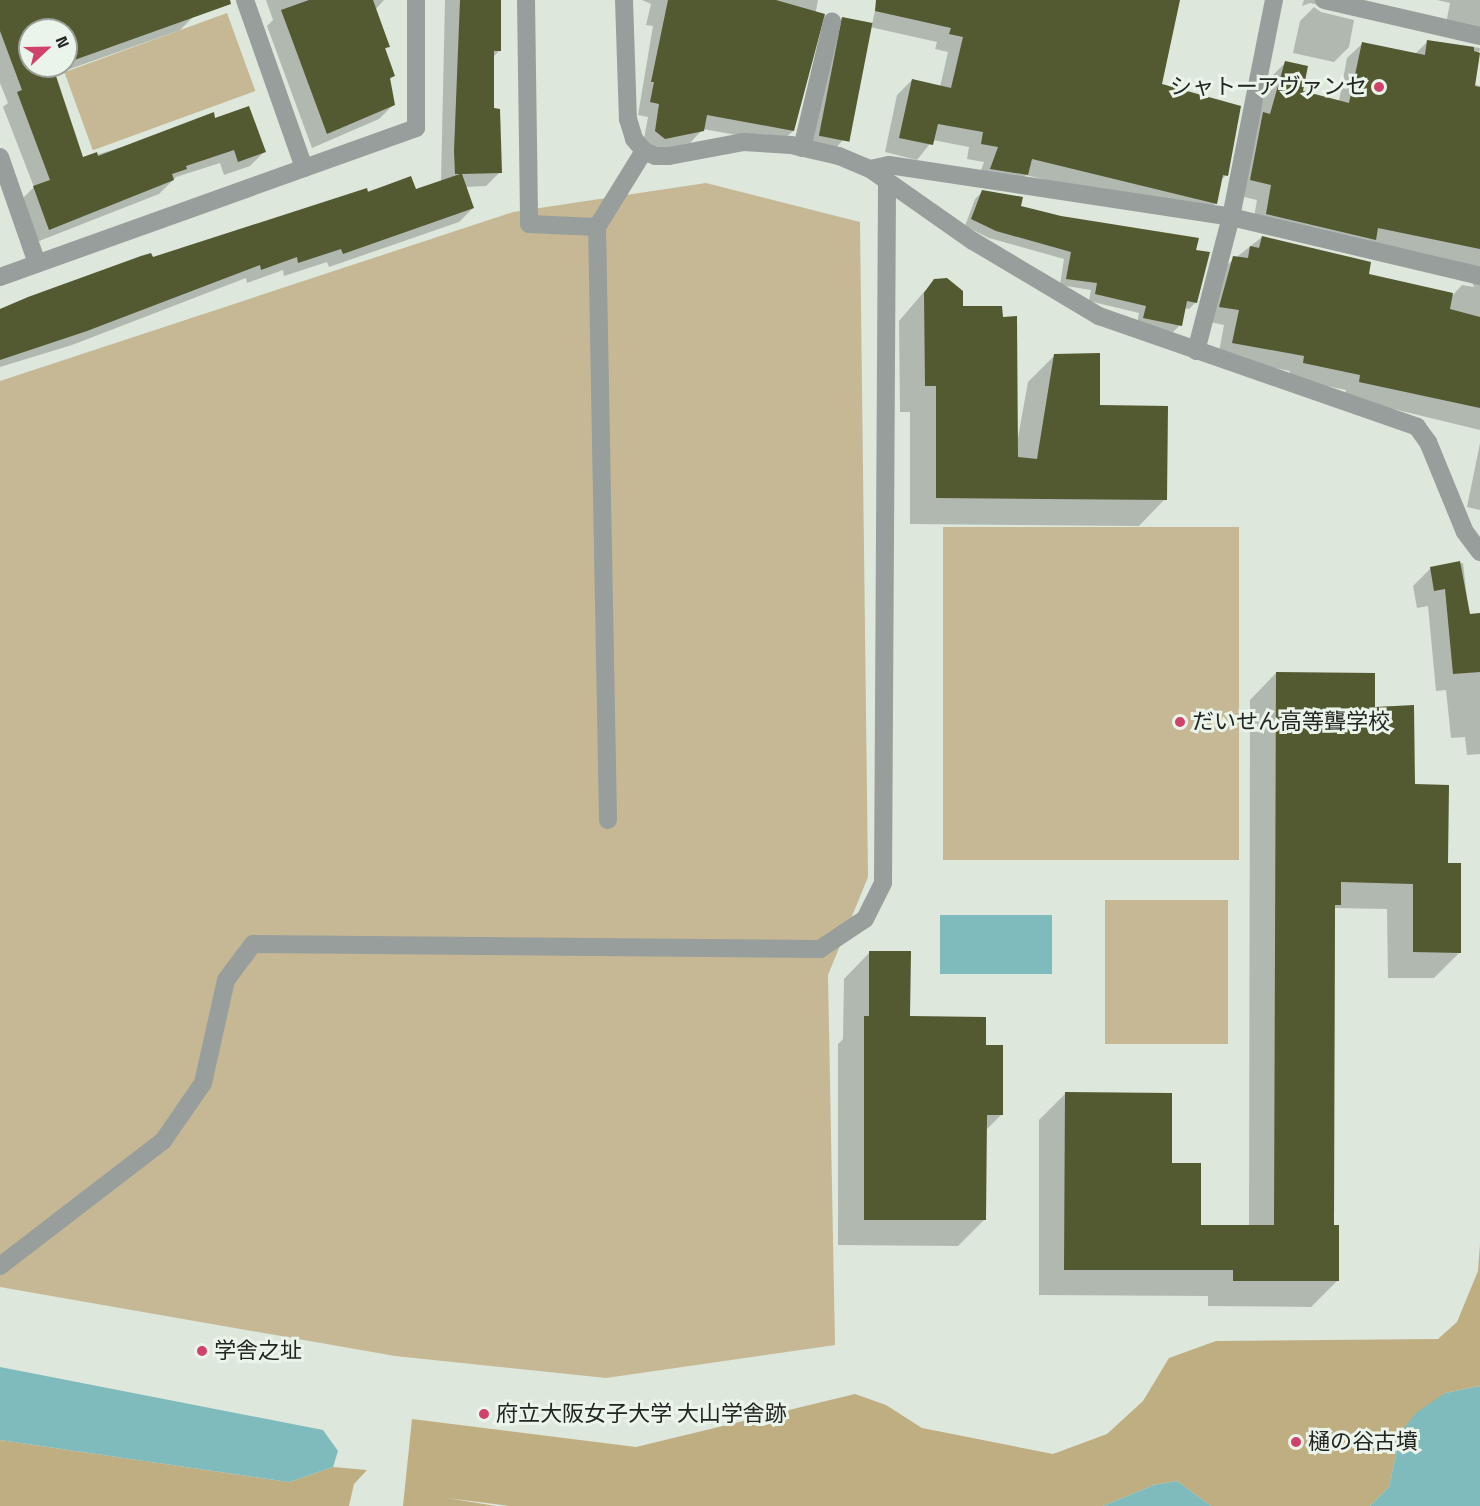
<!DOCTYPE html>
<html>
<head>
<meta charset="utf-8">
<style>
  body { margin:0 }
  #map { position:relative; width:1480px; height:1506px; overflow:hidden; background:#dde7dc; font-family:"Titillium Web","Noto Sans JP",sans-serif }
  div>[style] { position:absolute }
  [style*='--x'] { left:calc(var(--x)*1px); top:calc(var(--y)*1px); width:calc(var(--w)*1px); rotate:calc(var(--a)*1deg) }
  .green>* { inset:0; background:#c6b895; transform-origin:0 0 }
  .forest>* { inset:0; background:#c0ae83 }
  .water>* { inset:0; background:#7fbbbc; transform-origin:0 0 }
  .shadow>* { inset:0; background:#0003 }
  .building>* { inset:0; background:#535930; transform-origin:0 0 }
  .minor>* { height:18px; margin:-9px; padding:0 9px; transform-origin:9px; border-radius:9px; background:#989e9c }
  .dots>* { width:16px; height:16px; translate:-50% -50%; box-sizing:border-box; border:3px solid #ebf4ea; border-radius:50% }
  span { translate:-50% -50%; white-space:nowrap; text-align:center; line-height:1.15; -webkit-text-stroke:6px #ebf4ea; paint-order:stroke }
  .poi-label { font-size:22px; color:#222521 }
  .right { translate:-100% -50%; text-align:right }
  .left { translate:0 -50%; text-align:left }
  .north { position:absolute; left:18px; top:18px; width:60px; height:60px; box-sizing:border-box; background:#ebf4ea; border:2px solid #9ba19a; border-radius:50%; rotate:68deg; font-size:16px; font-weight:700; line-height:24px; text-align:center; color:#222521 }
  .north::after { content:''; display:block; margin:auto; width:21px; height:27px; background:#d1426a; clip-path:polygon(50% 0,100% 100%,50% 72%,0 100%) }
</style>
</head>
<body>
<div id="map">
  <div class="green">
    <i style="left:227px;top:13px;width:83px;height:173px;rotate:70deg"></i>
    <i style="clip-path:polygon(706px 183px,860px 222px,868px 877px,828px 975px,835px 1345px,606px 1378px,395px 1356px,0 1287px,0 381px,513px 212px)"></i>
    <i style="left:1239px;top:527px;width:333px;height:296px;rotate:90deg"></i>
    <i style="left:1105px;top:900px;width:123px;height:144px"></i>
  </div>
  <div class="forest">
    <i style="clip-path:polygon(1480px 1244px,1480px 1386px,1445px 1393px,1401px 1432px,1389px 1487px,1370px 1506px,1211px 1506px,1177px 1481px,1154px 1485px,1103px 1506px,511px 1506px,447px 1498px,496px 1506px,403px 1506px,412px 1419px,636px 1447px,855px 1394px,886px 1405px,922px 1428px,1053px 1454px,1107px 1434px,1143px 1401px,1169px 1358px,1216px 1341px,1438px 1339px,1457px 1322px,1478px 1271px)"></i>
    <i style="clip-path:polygon(0 1440px,289px 1482px,333px 1467px,367px 1470px,354px 1484px,349px 1506px,0 1506px)"></i>
  </div>
  <div class="water">
    <i style="left:940px;top:915px;width:112px;height:59px"></i>
    <i style="clip-path:polygon(0 1367px,323px 1430px,338px 1451px,333px 1467px,289px 1482px,0 1440px)"></i>
    <i style="clip-path:polygon(1480px 1386px,1480px 1506px,1370px 1506px,1389px 1487px,1401px 1432px,1416px 1413px,1445px 1393px)"></i>
    <i style="clip-path:polygon(1177px 1481px,1211px 1506px,1103px 1506px,1154px 1485px)"></i>
  </div>
  <div class="shadow">
    <i style="clip-path:polygon(evenodd,0 0,189px 0,194px 16px,180px 30px,53px 75px,82px 159px,214px 120px,264px 152px,250px 166px,224px 175px,220px 163px,176px 177px,159px 194px,34px 243px,20px 201px,34px 187px,3px 107px,8px 103px,0 83px,0 0,30px 30px,66px 30px,66px 66px,30px 66px,30px 30px)"></i>
    <i style="clip-path:polygon(266px 0,384px 0,375px 10px,388px 46px,384px 51px,393px 76px,389px 80px,393px 105px,379px 119px,312px 148px,267px 26px,273px 20px)"></i>
    <i style="clip-path:polygon(445px 0,500px 0,499px 51px,492px 58px,493px 110px,500px 172px,486px 186px,465px 187px,473px 208px,459px 222px,329px 267px,327px 262px,284px 276px,283px 270px,247px 283px,246px 278px,72px 345px,0 367px,0 319px,152px 259px,410px 178px,415px 191px,441px 182px)"></i>
    <i style="clip-path:polygon(642px 0,818px 0,793px 131px,780px 143px,703px 129px,690px 143px,652px 151px,643px 144px,648px 117px,638px 115px,653px 26px,646px 25px,651px 4px)"></i>
    <i style="clip-path:polygon(877px 0,1178px 0,1160px 85px,1226px 175px,1220px 181px,1216px 203px,1201px 218px,1026px 175px,1012px 189px,976px 184px,984px 162px,967px 159px,969px 147px,933px 140px,917px 160px,885px 152px,897px 95px,912px 80px,940px 87px,948px 52px,935px 49px,937px 42px,870px 27px,843px 140px,833px 151px,807px 145px,832px 29px,842px 19px,872px 25px)"></i>
    <i style="clip-path:polygon(1304px 0,1355px 0,1344px 11px,1310px 3px,1302px 6px)"></i>
    <i style="clip-path:polygon(1437px 0,1480px 0,1480px 39px,1444px 34px,1450px 3px)"></i>
    <i style="clip-path:polygon(1314px 7px,1321px 12px,1354px 20px,1349px 47px,1334px 62px,1293px 53px,1300px 21px)"></i>
    <i style="clip-path:polygon(1428px 41px,1480px 48px,1473px 84px,1480px 86px,1480px 430px,1344px 397px,1346px 390px,1289px 378px,1290px 371px,1218px 357px,1224px 325px,1205px 321px,1218px 272px,1262px 237px,1368px 275px,1453px 295px,1462px 285px,1474px 287px,1472px 282px,1252px 229px,1257px 200px,1236px 195px,1270px 78px,1285px 63px,1301px 92px,1339px 101px,1347px 58px,1363px 43px,1414px 55px)"></i>
    <i style="clip-path:polygon(982px 192px,1019px 208px,1194px 251px,1196px 302px,1189px 309px,1184px 308px,1180px 325px,1173px 332px,1137px 325px,1139px 313px,1089px 301px,1091px 290px,1060px 285px,1064px 259px,989px 238px,965px 226px,975px 199px)"></i>
    <i style="clip-path:polygon(934px 280px,962px 308px,1017px 443px,1028px 382px,1055px 355px,1099px 406px,1165px 499px,1139px 526px,910px 524px,910px 412px,900px 412px,899px 321px)"></i>
    <i style="clip-path:polygon(1480px 443px,1480px 510px,1467px 507px)"></i>
    <i style="clip-path:polygon(1463px 563px,1469px 615px,1480px 614px,1480px 754px,1467px 755px,1465px 737px,1451px 738px,1446px 690px,1436px 691px,1428px 606px,1417px 608px,1413px 586px,1430px 569px)"></i>
    <i style="clip-path:polygon(1276px 673px,1374px 708px,1413px 786px,1446px 865px,1460px 952px,1434px 978px,1388px 978px,1387px 909px,1335px 908px,1333px 1227px,1337px 1281px,1311px 1307px,1208px 1306px,1208px 1296px,1039px 1295px,1039px 1120px,1065px 1094px,1170px 1164px,1200px 1226px,1249px 1226px,1250px 700px)"></i>
    <i style="clip-path:polygon(870px 952px,908px 1018px,1002px 1114px,985px 1131px,985px 1219px,958px 1246px,838px 1245px,838px 1044px,843px 1039px,844px 979px)"></i>
  </div>
  <div class="building">
    <i style="clip-path:polygon(0 0,230px 0,231px 4px,66px 63px,66px 30px,30px 30px,30px 66px,56px 66px,53px 67px,83px 157px,97px 152px,98px 156px,214px 112px,215px 118px,249px 106px,266px 152px,238px 162px,234px 150px,186px 166px,187px 169px,172px 174px,174px 180px,49px 230px,33px 186px,50px 180px,17px 92px,22px 90px,0 31px)"></i>
    <i style="clip-path:polygon(309px 0,373px 0,390px 47px,385px 48px,395px 76px,390px 78px,395px 105px,327px 134px,281px 10px)"></i>
    <i style="clip-path:polygon(460px 0,501px 0,501px 51px,494px 51px,494px 108px,500px 109px,502px 173px,462px 174px,474px 208px,343px 254px,341px 249px,298px 263px,297px 257px,261px 270px,260px 265px,87px 331px,0 360px,0 309px,28px 297px,141px 256px,151px 253px,153px 257px,367px 188px,368px 192px,411px 176px,416px 189px,460px 174px,455px 174px,454px 151px)"></i>
    <i style="clip-path:polygon(668px 0,776px 0,825px 14px,794px 131px,707px 115px,704px 131px,665px 139px,655px 131px,659px 104px,650px 102px,654px 82px,651px 82px)"></i>
    <i style="clip-path:polygon(876px 0,1180px 0,1162px 84px,1241px 106px,1228px 176px,1223px 175px,1217px 204px,1032px 159px,1028px 175px,990px 169px,998px 147px,981px 144px,983px 132px,938px 124px,933px 145px,899px 138px,912px 79px,951px 88px,963px 37px,949px 34px,951px 28px,875px 11px)"></i>
    <i style="left:842px;top:17px;width:31px;height:121px;rotate:11deg"></i>
    <i style="clip-path:polygon(1427px 40px,1474px 47px,1474px 51px,1480px 53px,1475px 86px,1480px 87px,1480px 249px,1378px 228px,1376px 240px,1266px 214px,1271px 185px,1250px 180px,1263px 112px,1270px 114px,1285px 61px,1308px 66px,1303px 91px,1349px 103px,1362px 42px,1425px 55px)"></i>
    <i style="clip-path:polygon(982px 190px,1023px 197px,1021px 206px,1061px 216px,1199px 238px,1196px 250px,1210px 252px,1197px 303px,1187px 301px,1182px 326px,1143px 318px,1146px 306px,1095px 294px,1097px 283px,1066px 279px,1071px 252px,996px 231px,971px 219px)"></i>
    <i style="clip-path:polygon(1262px 236px,1371px 262px,1369px 274px,1453px 293px,1450px 309px,1480px 317px,1480px 408px,1359px 382px,1360px 375px,1303px 363px,1304px 356px,1232px 343px,1239px 310px,1219px 307px,1233px 256px,1248px 258px,1250px 246px,1259px 248px)"></i>
    <i style="clip-path:polygon(947px 278px,963px 291px,963px 306px,1002px 306px,1003px 317px,1017px 316px,1018px 457px,1037px 459px,1054px 354px,1100px 353px,1100px 405px,1168px 406px,1167px 500px,936px 498px,936px 386px,925px 386px,924px 293px,934px 279px)"></i>
    <i style="clip-path:polygon(1460px 561px,1470px 614px,1480px 613px,1480px 672px,1453px 674px,1445px 589px,1434px 591px,1430px 567px)"></i>
    <i style="clip-path:polygon(1276px 672px,1375px 673px,1375px 707px,1414px 705px,1415px 784px,1449px 785px,1448px 863px,1461px 863px,1461px 953px,1413px 952px,1413px 884px,1341px 882px,1341px 905px,1335px 905px,1334px 1225px,1339px 1225px,1339px 1281px,1233px 1281px,1233px 1270px,1064px 1270px,1065px 1092px,1172px 1093px,1172px 1163px,1201px 1163px,1201px 1225px,1274px 1225px)"></i>
    <i style="clip-path:polygon(869px 951px,911px 951px,910px 1016px,986px 1017px,986px 1045px,1003px 1045px,1003px 1115px,987px 1115px,986px 1220px,864px 1220px,864px 1016px,869px 1016px)"></i>
  </div>
  <div class="minor">
    <i style="--x:245;--y:0;--w:178;--a:70.6"></i>
    <i style="--x:526;--y:0;--w:224;--a:89.2"></i>
    <i style="--x:529;--y:224;--w:68;--a:2.5"></i>
    <i style="--x:624;--y:0;--w:119;--a:88.1"></i>
    <i style="--x:628;--y:119;--w:21;--a:73"></i>
    <i style="--x:634;--y:139;--w:16;--a:50"></i>
    <i style="--x:644;--y:151;--w:12;--a:24"></i>
    <i style="--x:655;--y:156;--w:14;--a:0"></i>
    <i style="--x:669;--y:156;--w:75;--a:-10.7"></i>
    <i style="--x:743;--y:142;--w:48;--a:3.6"></i>
    <i style="--x:791;--y:145;--w:49;--a:12.9"></i>
    <i style="--x:839;--y:156;--w:34;--a:23"></i>
    <i style="--x:870;--y:169;--w:126;--a:35"></i>
    <i style="--x:973;--y:241;--w:147;--a:30.8"></i>
    <i style="--x:1099;--y:316;--w:337;--a:19.2"></i>
    <i style="--x:1417;--y:427;--w:19;--a:54"></i>
    <i style="--x:1428;--y:442;--w:97;--a:67.7"></i>
    <i style="--x:1465;--y:532;--w:25;--a:53"></i>
    <i style="--x:1324;--y:0;--w:160;--a:13"></i>
    <i style="--x:802;--y:148;--w:130;--a:-76.6"></i>
    <i style="--x:0;--y:157;--w:112;--a:70.8"></i>
    <i style="--x:870;--y:169;--w:19;--a:-12"></i>
    <i style="--x:889;--y:165;--w:346;--a:8.6"></i>
    <i style="--x:1231;--y:217;--w:256;--a:13.3"></i>
    <i style="--x:0;--y:277;--w:442;--a:-19.7"></i>
    <i style="--x:416;--y:128;--w:128;--a:-90"></i>
    <i style="--x:1196;--y:351;--w:138;--a:-75.4"></i>
    <i style="--x:1231;--y:217;--w:221;--a:-78.8"></i>
    <i style="--x:608;--y:820;--w:593;--a:-91.06"></i>
    <i style="--x:597;--y:227;--w:89;--a:-58.3"></i>
    <i style="--x:0;--y:1266;--w:205;--a:-37.5"></i>
    <i style="--x:163;--y:1141;--w:70;--a:-55.4"></i>
    <i style="--x:203;--y:1083;--w:106;--a:-77.4"></i>
    <i style="--x:226;--y:980;--w:45;--a:-53.1"></i>
    <i style="--x:253;--y:944;--w:567;--a:0.51"></i>
    <i style="--x:820;--y:949;--w:54;--a:-33.7"></i>
    <i style="--x:865;--y:919;--w:40;--a:-63.4"></i>
    <i style="--x:883;--y:883;--w:702;--a:-89.67"></i>
  </div>
  <div class="dots">
    <i style="left:1379px;top:87px;background:#d1426a"></i>
    <i style="left:1180px;top:722px;background:#d1426a"></i>
    <i style="left:202px;top:1351px;background:#d1426a"></i>
    <i style="left:484px;top:1414px;background:#d1426a"></i>
    <i style="left:1296px;top:1442px;background:#d1426a"></i>
  </div>
  <div class="poi-label">
    <span class="right" style="left:1367px;top:87px">シャトーアヴァンセ</span>
    <span class="left" style="left:1192px;top:722px">だいせん高等聾学校</span>
    <span class="left" style="left:214px;top:1351px">学舎之址</span>
    <span class="left" style="left:496px;top:1414px">府立大阪女子大学 大山学舎跡</span>
    <span class="left" style="left:1308px;top:1442px">樋の谷古墳</span>
  </div>
  <div class="north">N</div>
</div>
</body>
</html>
